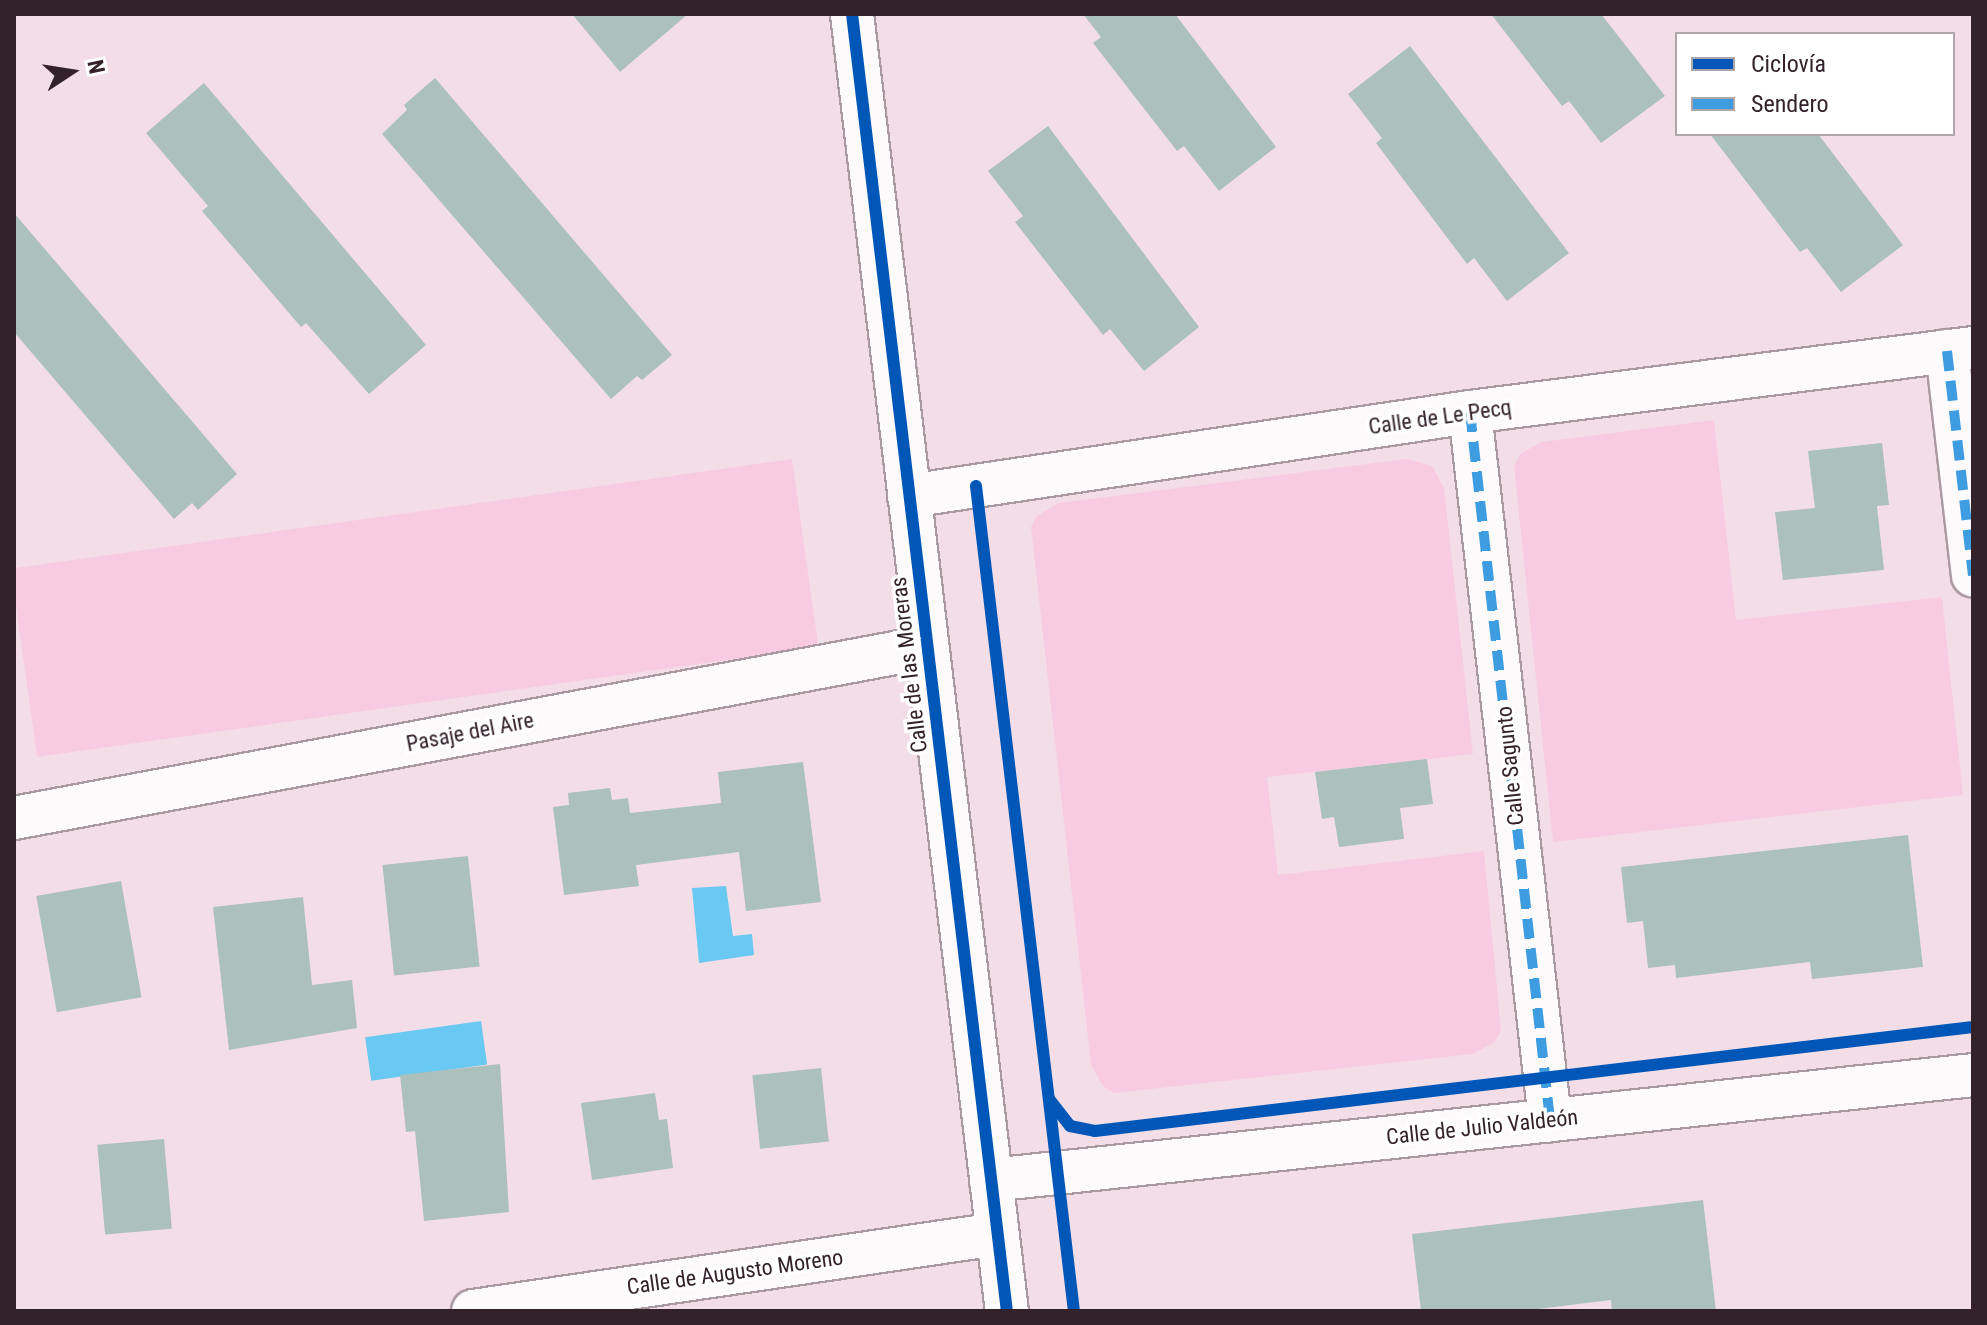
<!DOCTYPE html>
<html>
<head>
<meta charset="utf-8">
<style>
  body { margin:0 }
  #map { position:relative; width:1987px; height:1325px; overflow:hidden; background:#f3dee7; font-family:"Roboto Condensed",sans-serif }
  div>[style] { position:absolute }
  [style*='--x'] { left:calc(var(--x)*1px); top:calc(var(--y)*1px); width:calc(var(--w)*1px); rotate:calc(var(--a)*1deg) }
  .green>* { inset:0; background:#f9cbe0; transform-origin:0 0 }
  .water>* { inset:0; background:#6ac9f2; transform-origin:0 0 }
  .building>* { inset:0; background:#acc0bc; transform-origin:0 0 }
  .roads { filter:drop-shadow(2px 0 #ab99a1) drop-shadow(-2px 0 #ab99a1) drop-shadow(0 2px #ab99a1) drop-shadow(0 -2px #ab99a1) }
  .minor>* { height:42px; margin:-21px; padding:0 21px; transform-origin:21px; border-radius:21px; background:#fdfafb }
  .quiet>* { height:10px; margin-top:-5px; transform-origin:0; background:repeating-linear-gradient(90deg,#3e9ce1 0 20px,transparent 0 30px) }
  .cycleway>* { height:12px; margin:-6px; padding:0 6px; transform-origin:6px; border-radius:6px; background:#0057b8 }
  span { translate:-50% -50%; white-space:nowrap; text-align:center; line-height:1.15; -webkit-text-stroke:7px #fff; paint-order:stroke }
  .street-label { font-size:22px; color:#34222b }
  .frame { position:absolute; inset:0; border:16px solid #34222b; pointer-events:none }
  .legend { position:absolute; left:1675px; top:32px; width:280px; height:104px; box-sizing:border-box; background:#fff; border:2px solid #aea7aa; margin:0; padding:10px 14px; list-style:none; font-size:24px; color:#34222b }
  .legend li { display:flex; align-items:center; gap:16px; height:40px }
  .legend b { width:40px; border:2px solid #aea7aa }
  .north { position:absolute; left:32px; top:32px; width:80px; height:80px; -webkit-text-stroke:6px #fff; paint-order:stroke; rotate:78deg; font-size:22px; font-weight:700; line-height:32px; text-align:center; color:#34222b }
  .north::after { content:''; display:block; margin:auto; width:28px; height:36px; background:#34222b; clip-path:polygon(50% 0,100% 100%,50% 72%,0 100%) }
</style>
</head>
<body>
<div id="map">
  <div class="green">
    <i style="clip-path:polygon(1714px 420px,1736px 620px,1942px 597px,1963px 795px,1553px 842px,1514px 466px,1520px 454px,1542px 442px)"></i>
    <i style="left:792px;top:459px;width:190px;height:789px;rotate:82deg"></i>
    <i style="clip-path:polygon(1407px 459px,1432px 466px,1444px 488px,1473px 754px,1267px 777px,1278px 875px,1484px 851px,1501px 1030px,1495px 1042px,1473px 1054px,1114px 1093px,1103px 1086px,1091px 1065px,1031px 527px,1037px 516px,1059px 503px)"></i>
  </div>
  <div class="water">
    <i style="clip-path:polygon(726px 886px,733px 936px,752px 934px,754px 955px,699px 963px,692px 888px)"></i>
    <i style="left:481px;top:1021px;width:44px;height:117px;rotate:82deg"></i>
  </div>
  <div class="building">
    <i style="clip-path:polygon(572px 14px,688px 14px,620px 72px)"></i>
    <i style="clip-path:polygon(1083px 14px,1175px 14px,1276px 147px,1219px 191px,1184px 146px,1177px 151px,1093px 43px,1101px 37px)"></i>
    <i style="clip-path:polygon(1491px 14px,1601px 14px,1665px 96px,1601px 143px,1569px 101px,1562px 106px)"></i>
    <i style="clip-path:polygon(1410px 46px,1569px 253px,1507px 301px,1474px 258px,1467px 264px,1376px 143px,1382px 138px,1348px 94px)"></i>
    <i style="clip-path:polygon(435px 78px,672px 355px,642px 380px,637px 376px,611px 399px,382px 134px,407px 110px,404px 105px)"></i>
    <i style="clip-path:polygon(204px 83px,426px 345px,369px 394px,306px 323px,301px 327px,202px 211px,208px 206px,146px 133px)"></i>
    <i style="clip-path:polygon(1048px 126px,1199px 327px,1144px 371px,1110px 329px,1103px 335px,1015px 222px,1023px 216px,988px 171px)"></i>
    <i style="clip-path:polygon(1710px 134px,1818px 134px,1903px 245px,1841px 292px,1807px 248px,1800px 252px)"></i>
    <i style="clip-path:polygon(14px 213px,237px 474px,198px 510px,192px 503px,174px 519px,14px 332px)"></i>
    <i style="clip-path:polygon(1882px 443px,1889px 505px,1877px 506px,1884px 570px,1783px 580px,1775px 512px,1815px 508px,1808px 451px)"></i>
    <i style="clip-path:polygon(1427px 759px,1433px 804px,1400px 808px,1404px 839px,1339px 847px,1334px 817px,1322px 819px,1315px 772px)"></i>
    <i style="clip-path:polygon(803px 762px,821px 902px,746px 911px,739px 852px,636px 865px,639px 886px,564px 895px,553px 807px,569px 805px,568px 793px,610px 788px,612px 800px,628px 798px,630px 813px,721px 803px,718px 772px)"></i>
    <i style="clip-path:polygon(1908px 835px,1923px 967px,1812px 979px,1810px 962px,1676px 978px,1675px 965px,1648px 968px,1643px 921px,1627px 923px,1621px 867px)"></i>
    <i style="left:468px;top:856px;width:111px;height:86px;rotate:84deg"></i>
    <i style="left:121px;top:881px;width:118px;height:86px;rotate:80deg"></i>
    <i style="clip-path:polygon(303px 897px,312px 985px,352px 980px,357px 1028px,229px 1050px,213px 907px)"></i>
    <i style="clip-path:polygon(500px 1064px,509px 1212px,424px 1221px,415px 1131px,406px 1132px,400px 1075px)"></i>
    <i style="left:821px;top:1068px;width:74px;height:69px;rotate:84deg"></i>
    <i style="clip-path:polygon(655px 1093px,659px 1120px,667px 1119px,673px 1168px,592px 1180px,581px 1103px)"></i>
    <i style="left:164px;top:1139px;width:90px;height:67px;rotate:85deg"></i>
    <i style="clip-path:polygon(1703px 1200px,1716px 1311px,1612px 1311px,1611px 1300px,1522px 1311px,1421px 1311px,1412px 1234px)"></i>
  </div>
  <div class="roads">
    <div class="minor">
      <i style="--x:852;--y:14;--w:1306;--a:83.19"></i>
      <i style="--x:1947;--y:351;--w:226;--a:83.4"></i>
      <i style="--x:1470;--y:412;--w:713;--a:83.55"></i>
      <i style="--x:909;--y:496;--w:567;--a:-8.52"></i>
      <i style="--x:1470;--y:412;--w:507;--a:-7.25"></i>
      <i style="--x:14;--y:818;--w:929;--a:-10.61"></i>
      <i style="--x:991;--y:1180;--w:988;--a:-6.1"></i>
      <i style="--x:473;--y:1311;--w:530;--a:-8.36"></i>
    </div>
  </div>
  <div class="quiet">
    <i style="--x:1947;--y:351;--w:226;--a:83.4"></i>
    <i style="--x:1470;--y:412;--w:713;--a:83.55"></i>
  </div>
  <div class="cycleway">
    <i style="--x:852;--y:14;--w:1306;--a:83.19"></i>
    <i style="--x:976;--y:486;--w:831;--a:83.23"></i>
    <i style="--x:1049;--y:1099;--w:34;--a:52"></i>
    <i style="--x:1070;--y:1126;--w:25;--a:11"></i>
    <i style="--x:1095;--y:1131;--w:884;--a:-6.76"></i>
  </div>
  <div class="street-label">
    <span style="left:1440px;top:417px;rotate:-8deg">Calle de Le Pecq</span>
    <span style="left:909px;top:665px;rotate:-97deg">Calle de las Moreras</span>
    <span style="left:470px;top:732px;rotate:-11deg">Pasaje del Aire</span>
    <span style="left:1510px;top:766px;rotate:-96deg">Calle Sagunto</span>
    <span style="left:1482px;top:1127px;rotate:-6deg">Calle de Julio Valdeón</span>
    <span style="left:735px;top:1272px;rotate:-8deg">Calle de Augusto Moreno</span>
  </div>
  <div class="frame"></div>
  <ul class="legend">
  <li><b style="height:10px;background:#0057b8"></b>Ciclovía</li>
  <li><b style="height:10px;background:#3e9ce1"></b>Sendero</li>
  </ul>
  <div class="north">N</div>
</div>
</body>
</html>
